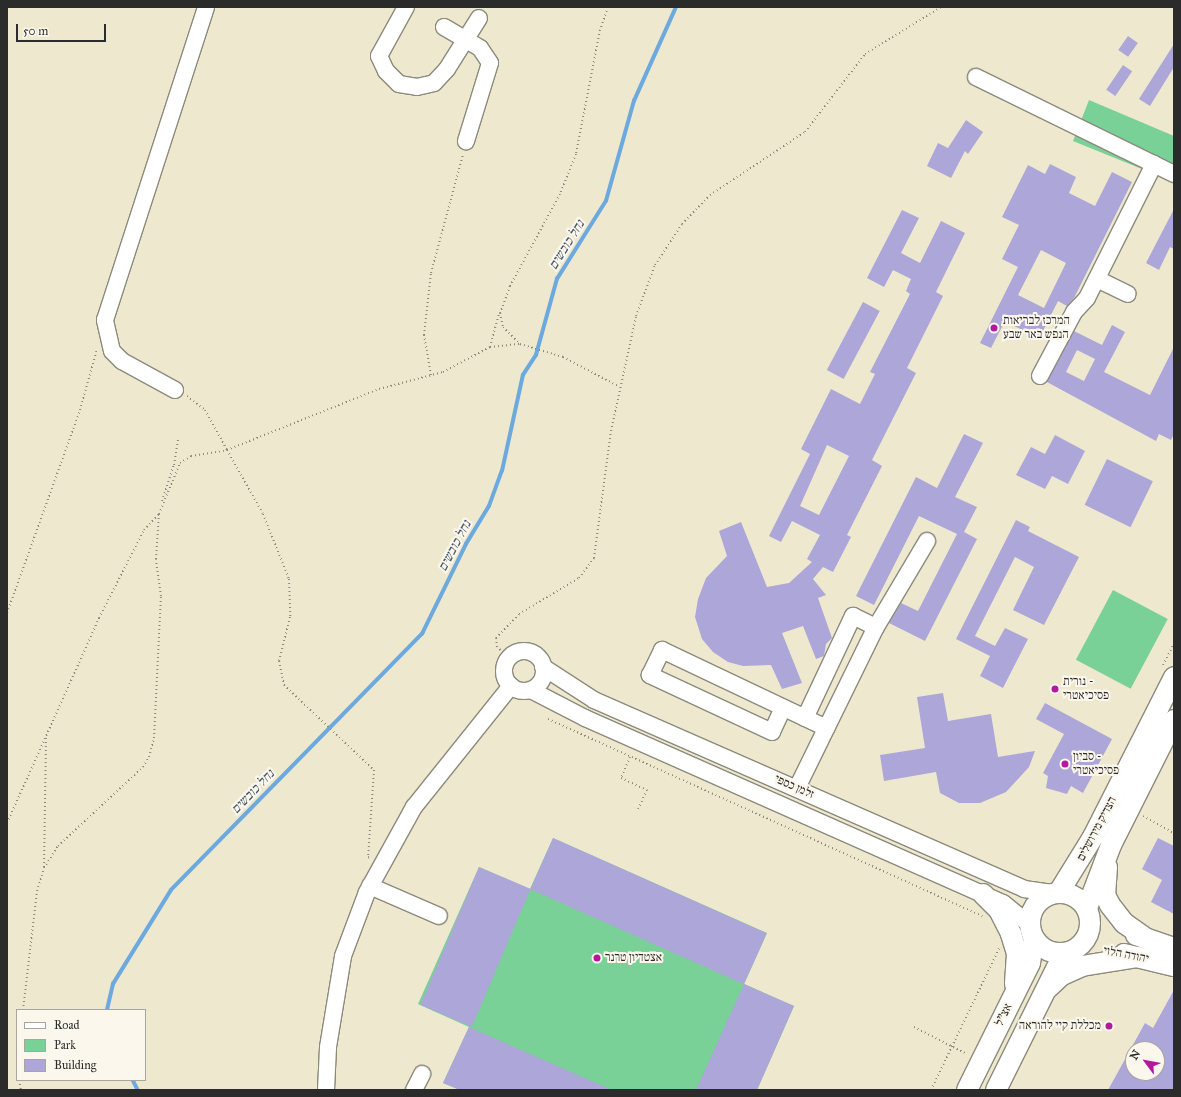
<!DOCTYPE html>
<html>
<head>
<meta charset="utf-8">
<style>
  body { margin:0 }
  #map { position:relative; width:1181px; height:1097px; overflow:hidden; background:#eee9ce; font-family:"IM FELL Great Primer","Frank Ruhl Libre",serif }
  div>[style] { position:absolute }
  [style*='--x'] { left:calc(var(--x)*1px); top:calc(var(--y)*1px); width:calc(var(--w)*1px); rotate:calc(var(--a)*1deg) }
  .green>* { inset:0; background:#79d197; transform-origin:0 0 }
  .stream>* { height:3.5px; margin:-1.75px; padding:0 1.75px; transform-origin:1.75px; border-radius:1.75px; background:#6ca9de }
  .building>* { inset:0; background:#aca6d9; transform-origin:0 0 }
  .path>* { height:2px; margin-top:-1px; transform-origin:0; background:repeating-linear-gradient(90deg,#8c8a7c 0 1px,transparent 0 4px) }
  .roads { filter:drop-shadow(1px 0 #8c8a7c) drop-shadow(-1px 0 #8c8a7c) drop-shadow(0 1px #8c8a7c) drop-shadow(0 -1px #8c8a7c) }
  .minor>* { height:16px; margin:-8px; padding:0 8px; transform-origin:8px; border-radius:8px; background:#fff }
  .minor>.ring { margin:-8px; padding:0; box-sizing:content-box; background:none; border:16px solid #fff; border-radius:50% }
  .major>* { height:20px; margin:-10px; padding:0 10px; transform-origin:10px; border-radius:10px; background:#fff }
  .major>.ring { margin:-10px; padding:0; box-sizing:content-box; background:none; border:20px solid #fff; border-radius:50% }
  .dots>* { width:11px; height:11px; translate:-50% -50%; box-sizing:border-box; border:2px solid #fbf7ec; border-radius:50% }
  span { translate:-50% -50%; white-space:nowrap; text-align:center; line-height:1.15; -webkit-text-stroke:4px #fbf7ec; paint-order:stroke }
  .poi-label { font-size:12px; color:#2b2b2b }
  .left { translate:0 -50%; text-align:left }
  .right { translate:-100% -50%; text-align:right }
  .street-label { font-size:12px; color:#2b2b2b }
  .water-label { font-size:13px; color:#42576a; font-style:italic }
  .frame { position:absolute; inset:0; border:8px solid #2b2b2b; pointer-events:none }
  .legend { position:absolute; left:16px; top:1009px; width:130px; height:72px; box-sizing:border-box; background:#fbf7ec; border:1px solid #a8a59f; margin:0; padding:5px 7px; list-style:none; font-size:12px; color:#2b2b2b }
  .legend li { display:flex; align-items:center; gap:8px; height:20px }
  .legend b { width:20px; border:1px solid #a8a59f }
  .north { position:absolute; left:1125px; top:1041px; width:40px; height:40px; box-sizing:border-box; background:#fbf7ec; border:1px solid #a8a59f; border-radius:50%; rotate:302deg; font-size:11px; font-weight:700; line-height:16px; text-align:center; color:#2b2b2b }
  .north::after { content:''; display:block; margin:auto; width:14px; height:18px; background:#b5179e; clip-path:polygon(50% 0,100% 100%,50% 72%,0 100%) }
  .scale { position:absolute; left:16px; top:24px; width:90px; height:18px; box-sizing:border-box; border:2px solid #2b2b2b; border-top:0; padding-left:5px; font-size:12px; line-height:14px; white-space:nowrap; color:#2b2b2b; -webkit-text-stroke:3px #fbf7ec; paint-order:stroke }
</style>
</head>
<body>
<div id="map">
  <div class="green">
    <i style="clip-path:polygon(1089px 100px,1174px 136px,1174px 182px,1073px 141px)"></i>
    <i style="left:1113px;top:590px;width:62px;height:79px;rotate:28deg"></i>
    <i style="clip-path:polygon(553px 838px,767px 933px,744px 984px,794px 1006px,757px 1090px,460px 1090px,443px 1083px,469px 1027px,418px 1004px,479px 867px,530px 889px)"></i>
  </div>
  <div class="stream">
    <i style="--x:107;--y:1010;--w:27;--a:-77"></i>
    <i style="--x:113;--y:984;--w:110;--a:-58.3"></i>
    <i style="--x:171;--y:890;--w:359;--a:-45.6"></i>
    <i style="--x:422;--y:634;--w:100;--a:-63.9"></i>
    <i style="--x:466;--y:544;--w:44;--a:-58.8"></i>
    <i style="--x:489;--y:506;--w:37;--a:-70"></i>
    <i style="--x:502;--y:471;--w:98;--a:-77.7"></i>
    <i style="--x:523;--y:375;--w:24;--a:-57"></i>
    <i style="--x:536;--y:355;--w:79;--a:-74.6"></i>
    <i style="--x:557;--y:279;--w:92;--a:-57.9"></i>
    <i style="--x:606;--y:201;--w:104;--a:-74.4"></i>
    <i style="--x:634;--y:101;--w:103;--a:-65.9"></i>
    <i style="--x:133;--y:1080;--w:11;--a:63"></i>
  </div>
  <div class="building">
    <i style="left:1128px;top:36px;width:12px;height:17px;rotate:35deg"></i>
    <i style="clip-path:polygon(1174px 44px,1174px 67px,1150px 106px,1139px 99px)"></i>
    <i style="left:1123px;top:65px;width:11px;height:30px;rotate:34deg"></i>
    <i style="clip-path:polygon(966px 120px,983px 132px,968px 154px,965px 151px,951px 178px,927px 166px,938px 143px,948px 148px)"></i>
    <i style="clip-path:polygon(evenodd,1050px 164px,1076px 177px,1069px 193px,1095px 206px,1112px 172px,1132px 182px,1074px 298px,1067px 306px,1058px 301px,1039px 339px,1005px 321px,991px 348px,980px 343px,1018px 267px,1002px 259px,1019px 225px,1002px 217px,1028px 165px,1045px 174px,1050px 164px,1041px 250px,1066px 263px,1044px 308px,1018px 295px,1041px 250px)"></i>
    <i style="clip-path:polygon(1174px 209px,1174px 249px,1170px 247px,1159px 270px,1146px 263px)"></i>
    <i style="clip-path:polygon(evenodd,902px 210px,919px 218px,901px 253px,920px 263px,941px 221px,965px 233px,936px 292px,943px 296px,907px 368px,916px 373px,872px 460px,882px 466px,847px 535px,851px 537px,833px 572px,823px 567px,813px 579px,826px 595px,818px 598px,832px 638px,826px 644px,824px 656px,816px 659px,803px 626px,782px 633px,802px 683px,782px 689px,771px 665px,743px 666px,728px 662px,713px 652px,702px 639px,695px 617px,698px 599px,706px 578px,727px 556px,719px 531px,741px 522px,767px 587px,789px 583px,812px 562px,807px 559px,820px 535px,792px 521px,781px 542px,769px 536px,810px 454px,801px 449px,831px 389px,860px 404px,875px 374px,870px 372px,910px 294px,906px 291px,911px 279px,893px 270px,884px 287px,867px 278px,902px 210px,827px 445px,849px 456px,819px 515px,800px 506px,827px 445px)"></i>
    <i style="left:863px;top:302px;width:19px;height:77px;rotate:28deg"></i>
    <i style="clip-path:polygon(evenodd,1112px 325px,1125px 332px,1104px 372px,1150px 395px,1174px 347px,1174px 434px,1171px 440px,1159px 434px,1156px 441px,1047px 382px,1074px 331px,1102px 345px,1112px 325px,1077px 350px,1095px 359px,1084px 381px,1066px 372px,1077px 350px)"></i>
    <i style="clip-path:polygon(964px 434px,983px 443px,955px 497px,977px 507px,964px 532px,977px 539px,925px 641px,889px 623px,901px 603px,918px 611px,957px 534px,919px 516px,874px 605px,856px 596px,916px 477px,937px 488px)"></i>
    <i style="clip-path:polygon(1055px 435px,1085px 451px,1068px 484px,1052px 476px,1045px 489px,1016px 475px,1031px 447px,1045px 454px)"></i>
    <i style="left:1107px;top:459px;width:51px;height:51px;rotate:26deg"></i>
    <i style="clip-path:polygon(1016px 520px,1030px 527px,1028px 531px,1079px 557px,1044px 625px,1013px 610px,1034px 567px,1015px 557px,975px 636px,995px 646px,1005px 628px,1028px 639px,1003px 688px,980px 676px,990px 656px,956px 639px)"></i>
    <i style="clip-path:polygon(943px 693px,948px 721px,991px 714px,998px 757px,1035px 751px,1029px 767px,1006px 792px,980px 803px,959px 803px,940px 793px,936px 772px,884px 781px,880px 755px,925px 748px,917px 697px)"></i>
    <i style="clip-path:polygon(1045px 703px,1112px 739px,1083px 793px,1071px 786px,1067px 794px,1046px 788px,1048px 776px,1043px 773px,1064px 734px,1036px 719px)"></i>
    <i style="left:553px;top:838px;width:234px;height:56px;rotate:24deg"></i>
    <i style="clip-path:polygon(1158px 838px,1174px 846px,1174px 914px,1151px 902px,1162px 880px,1142px 869px)"></i>
    <i style="left:479px;top:867px;width:56px;height:150px;rotate:23deg"></i>
    <i style="clip-path:polygon(744px 984px,794px 1006px,757px 1090px,696px 1090px)"></i>
    <i style="clip-path:polygon(evenodd,1174px 990px,1174px 1090px,1108px 1090px,1145px 1023px,1153px 1028px,1174px 990px,1133px 1049px,1157px 1049px,1157px 1073px,1133px 1073px,1133px 1049px)"></i>
    <i style="clip-path:polygon(469px 1027px,612px 1090px,460px 1090px,443px 1083px)"></i>
  </div>
  <div class="path">
    <i style="--x:608;--y:7;--w:24;--a:109"></i>
    <i style="--x:600;--y:30;--w:126;--a:101"></i>
    <i style="--x:576;--y:154;--w:43;--a:111.8"></i>
    <i style="--x:560;--y:194;--w:105;--a:118.5"></i>
    <i style="--x:510;--y:286;--w:29;--a:110"></i>
    <i style="--x:500;--y:313;--w:14;--a:78"></i>
    <i style="--x:503;--y:327;--w:24;--a:45"></i>
    <i style="--x:520;--y:344;--w:45;--a:16.8"></i>
    <i style="--x:563;--y:357;--w:64;--a:27.8"></i>
    <i style="--x:490;--y:347;--w:34;--a:-75"></i>
    <i style="--x:431;--y:375;--w:41;--a:-99.9"></i>
    <i style="--x:424;--y:335;--w:62;--a:-83.6"></i>
    <i style="--x:431;--y:273;--w:123;--a:-74.9"></i>
    <i style="--x:187;--y:396;--w:23;--a:38"></i>
    <i style="--x:205;--y:410;--w:46;--a:61.2"></i>
    <i style="--x:227;--y:450;--w:73;--a:60.6"></i>
    <i style="--x:263;--y:514;--w:70;--a:68.2"></i>
    <i style="--x:289;--y:579;--w:38;--a:88"></i>
    <i style="--x:290;--y:617;--w:45;--a:104"></i>
    <i style="--x:279;--y:661;--w:25;--a:78"></i>
    <i style="--x:284;--y:685;--w:124;--a:43.4"></i>
    <i style="--x:374;--y:770;--w:87;--a:93.9"></i>
    <i style="--x:368;--y:857;--w:3;--a:18"></i>
    <i style="--x:162;--y:501;--w:38;--a:-72"></i>
    <i style="--x:174;--y:465;--w:26;--a:-81"></i>
    <i style="--x:7;--y:613;--w:216;--a:-70.2"></i>
    <i style="--x:80;--y:410;--w:63;--a:-74.4"></i>
    <i style="--x:509;--y:658;--w:16;--a:-137"></i>
    <i style="--x:497;--y:647;--w:9;--a:-96"></i>
    <i style="--x:496;--y:638;--w:33;--a:-46"></i>
    <i style="--x:519;--y:614;--w:70;--a:-31"></i>
    <i style="--x:579;--y:578;--w:25;--a:-53"></i>
    <i style="--x:594;--y:558;--w:128;--a:-82.4"></i>
    <i style="--x:611;--y:431;--w:118;--a:-77.7"></i>
    <i style="--x:636;--y:316;--w:54;--a:-69.6"></i>
    <i style="--x:655;--y:265;--w:49;--a:-56.6"></i>
    <i style="--x:682;--y:224;--w:40;--a:-46"></i>
    <i style="--x:710;--y:195;--w:114;--a:-33.6"></i>
    <i style="--x:805;--y:132;--w:98;--a:-52.4"></i>
    <i style="--x:865;--y:54;--w:89;--a:-31.7"></i>
    <i style="--x:1163;--y:665;--w:25;--a:-63"></i>
    <i style="--x:548;--y:719;--w:477;--a:24.4"></i>
    <i style="--x:630;--y:757;--w:23;--a:113"></i>
    <i style="--x:621;--y:778;--w:29;--a:25"></i>
    <i style="--x:647;--y:790;--w:21;--a:115"></i>
    <i style="--x:1143;--y:816;--w:35;--a:29"></i>
    <i style="--x:7;--y:823;--w:225;--a:-65.8"></i>
    <i style="--x:99;--y:618;--w:99;--a:-62.9"></i>
    <i style="--x:144;--y:530;--w:22;--a:-47"></i>
    <i style="--x:159;--y:514;--w:55;--a:-67.6"></i>
    <i style="--x:180;--y:463;--w:13;--a:-32"></i>
    <i style="--x:191;--y:456;--w:36;--a:-9"></i>
    <i style="--x:227;--y:450;--w:164;--a:-21.9"></i>
    <i style="--x:379;--y:389;--w:66;--a:-14.9"></i>
    <i style="--x:443;--y:372;--w:53;--a:-28"></i>
    <i style="--x:490;--y:347;--w:30;--a:-6"></i>
    <i style="--x:44;--y:867;--w:130;--a:-89.1"></i>
    <i style="--x:23;--y:1010;--w:120;--a:-83.3"></i>
    <i style="--x:37;--y:891;--w:24;--a:-73"></i>
    <i style="--x:44;--y:868;--w:26;--a:-58"></i>
    <i style="--x:58;--y:846;--w:116;--a:-42.9"></i>
    <i style="--x:143;--y:767;--w:12;--a:-59"></i>
    <i style="--x:149;--y:757;--w:20;--a:-75"></i>
    <i style="--x:154;--y:738;--w:142;--a:-87.2"></i>
    <i style="--x:161;--y:596;--w:37;--a:-98"></i>
    <i style="--x:156;--y:559;--w:46;--a:-86.3"></i>
    <i style="--x:914;--y:1027;--w:59;--a:27"></i>
    <i style="--x:19;--y:1080;--w:10;--a:79"></i>
    <i style="--x:931;--y:1090;--w:157;--a:-64.3"></i>
  </div>
  <div class="roads">
    <div class="minor">
      <i style="--x:406;--y:7;--w:56;--a:118.9"></i>
      <i style="--x:379;--y:56;--w:17;--a:65"></i>
      <i style="--x:386;--y:71;--w:18;--a:45"></i>
      <i style="--x:399;--y:84;--w:18;--a:9"></i>
      <i style="--x:417;--y:87;--w:17;--a:-13"></i>
      <i style="--x:434;--y:83;--w:19;--a:-47"></i>
      <i style="--x:447;--y:69;--w:60;--a:-57.9"></i>
      <i style="--x:444;--y:27;--w:42;--a:30.3"></i>
      <i style="--x:480;--y:48;--w:18;--a:56"></i>
      <i style="--x:490;--y:63;--w:82;--a:107.1"></i>
      <i style="--x:976;--y:77;--w:220;--a:26.1"></i>
      <i style="--x:1097;--y:279;--w:34;--a:26"></i>
      <i style="--x:1040;--y:376;--w:72;--a:-62"></i>
      <i style="--x:1074;--y:312;--w:19;--a:-47"></i>
      <i style="--x:1087;--y:298;--w:150;--a:-63.4"></i>
      <i style="--x:175;--y:390;--w:60;--a:-151.3"></i>
      <i style="--x:122;--y:361;--w:14;--a:-135"></i>
      <i style="--x:112;--y:351;--w:32;--a:-103"></i>
      <i style="--x:105;--y:320;--w:329;--a:-72.1"></i>
      <i class="ring" style="left:504px;top:651px;width:24px;height:24px"></i>
      <i style="--x:543;--y:667;--w:61;--a:32.9"></i>
      <i style="--x:594;--y:700;--w:470;--a:23.7"></i>
      <i style="--x:1024;--y:889;--w:27;--a:8"></i>
      <i style="--x:531;--y:690;--w:61;--a:27.4"></i>
      <i style="--x:585;--y:718;--w:457;--a:23.9"></i>
      <i style="--x:1003;--y:903;--w:35;--a:39"></i>
      <i style="--x:783;--y:708;--w:26;--a:115"></i>
      <i style="--x:772;--y:732;--w:135;--a:-155"></i>
      <i style="--x:650;--y:675;--w:28;--a:-64"></i>
      <i style="--x:662;--y:650;--w:182;--a:25.4"></i>
      <i style="--x:805;--y:718;--w:113;--a:-64.8"></i>
      <i style="--x:853;--y:616;--w:25;--a:26"></i>
      <i style="--x:797;--y:788;--w:179;--a:-63.9"></i>
      <i style="--x:876;--y:627;--w:100;--a:-59.3"></i>
      <i style="--x:370;--y:886;--w:75;--a:23.5"></i>
      <i style="--x:326;--y:1090;--w:43;--a:-87.3"></i>
      <i style="--x:328;--y:1047;--w:92;--a:-80.6"></i>
      <i style="--x:343;--y:956;--w:68;--a:-69.4"></i>
      <i style="--x:367;--y:892;--w:97;--a:-61.1"></i>
      <i style="--x:414;--y:807;--w:155;--a:-51.3"></i>
      <i style="--x:414;--y:1090;--w:18;--a:-63"></i>
    </div>
    <div class="major">
      <i style="--x:1107;--y:867;--w:28;--a:94"></i>
      <i style="--x:1105;--y:895;--w:11;--a:63"></i>
      <i style="--x:1110;--y:905;--w:23;--a:52"></i>
      <i style="--x:1124;--y:923;--w:29;--a:35"></i>
      <i style="--x:1059;--y:892;--w:65;--a:-58.3"></i>
      <i style="--x:1093;--y:837;--w:179;--a:-63.1"></i>
      <i class="ring" style="left:1030px;top:893px;width:40px;height:40px"></i>
      <i style="--x:983;--y:894;--w:23;--a:45"></i>
      <i style="--x:999;--y:910;--w:27;--a:63"></i>
      <i style="--x:1011;--y:934;--w:21;--a:73"></i>
      <i style="--x:1017;--y:954;--w:30;--a:94"></i>
      <i style="--x:1087;--y:908;--w:67;--a:-69.1"></i>
      <i style="--x:1111;--y:845;--w:140;--a:-63.3"></i>
      <i style="--x:1136;--y:935;--w:40;--a:18.9"></i>
      <i style="--x:1124;--y:954;--w:51;--a:13.5"></i>
      <i style="--x:1048;--y:988;--w:19;--a:-43"></i>
      <i style="--x:1062;--y:975;--w:22;--a:-24"></i>
      <i style="--x:1082;--y:966;--w:57;--a:-9.1"></i>
      <i style="--x:967;--y:1090;--w:142;--a:-63.6"></i>
      <i style="--x:1030;--y:963;--w:24;--a:-81"></i>
      <i style="--x:996;--y:1090;--w:153;--a:-63.6"></i>
    </div>
  </div>
  <div class="dots">
    <i style="left:994px;top:328px;background:#b5179e"></i>
    <i style="left:1055px;top:689px;background:#b5179e"></i>
    <i style="left:1065px;top:764px;background:#b5179e"></i>
    <i style="left:597px;top:958px;background:#b5179e"></i>
    <i style="left:1109px;top:1026px;background:#b5179e"></i>
  </div>
  <div class="poi-label">
    <span class="left" style="left:1003px;top:328px">המרכז לבריאות<br>הנפש באר שבע</span>
    <span class="left" style="left:1063px;top:689px">נורית -<br>פסיכיאטרי</span>
    <span class="left" style="left:1073px;top:764px">סביון -<br>פסיכיאטרי</span>
    <span class="left" style="left:605px;top:958px">אצטדיון טרנר</span>
    <span class="right" style="left:1101px;top:1026px">מכללת קיי להוראה</span>
  </div>
  <div class="street-label">
    <span style="left:794px;top:787px;rotate:24deg">זלמן כספי</span>
    <span style="left:1097px;top:829px;rotate:-62deg">הצדיק מירושלים</span>
    <span style="left:1126px;top:955px;rotate:11deg">יהודה הלוי</span>
    <span style="left:1004px;top:1015px;rotate:-64deg">אצ"ל</span>
  </div>
  <div class="water-label">
    <span style="left:567px;top:245px;rotate:-58deg">נחל כובשים</span>
    <span style="left:455px;top:546px;rotate:-62deg">נחל כובשים</span>
    <span style="left:253px;top:792px;rotate:-46deg">נחל כובשים</span>
  </div>
  <div class="frame"></div>
  <ul class="legend">
  <li><b style="height:5px;background:#fff"></b>Road</li>
  <li><b style="height:11px;background:#79d197"></b>Park</li>
  <li><b style="height:11px;background:#aca6d9"></b>Building</li>
  </ul>
  <div class="north">N</div>
  <div class="scale">50 m</div>
</div>
</body>
</html>
